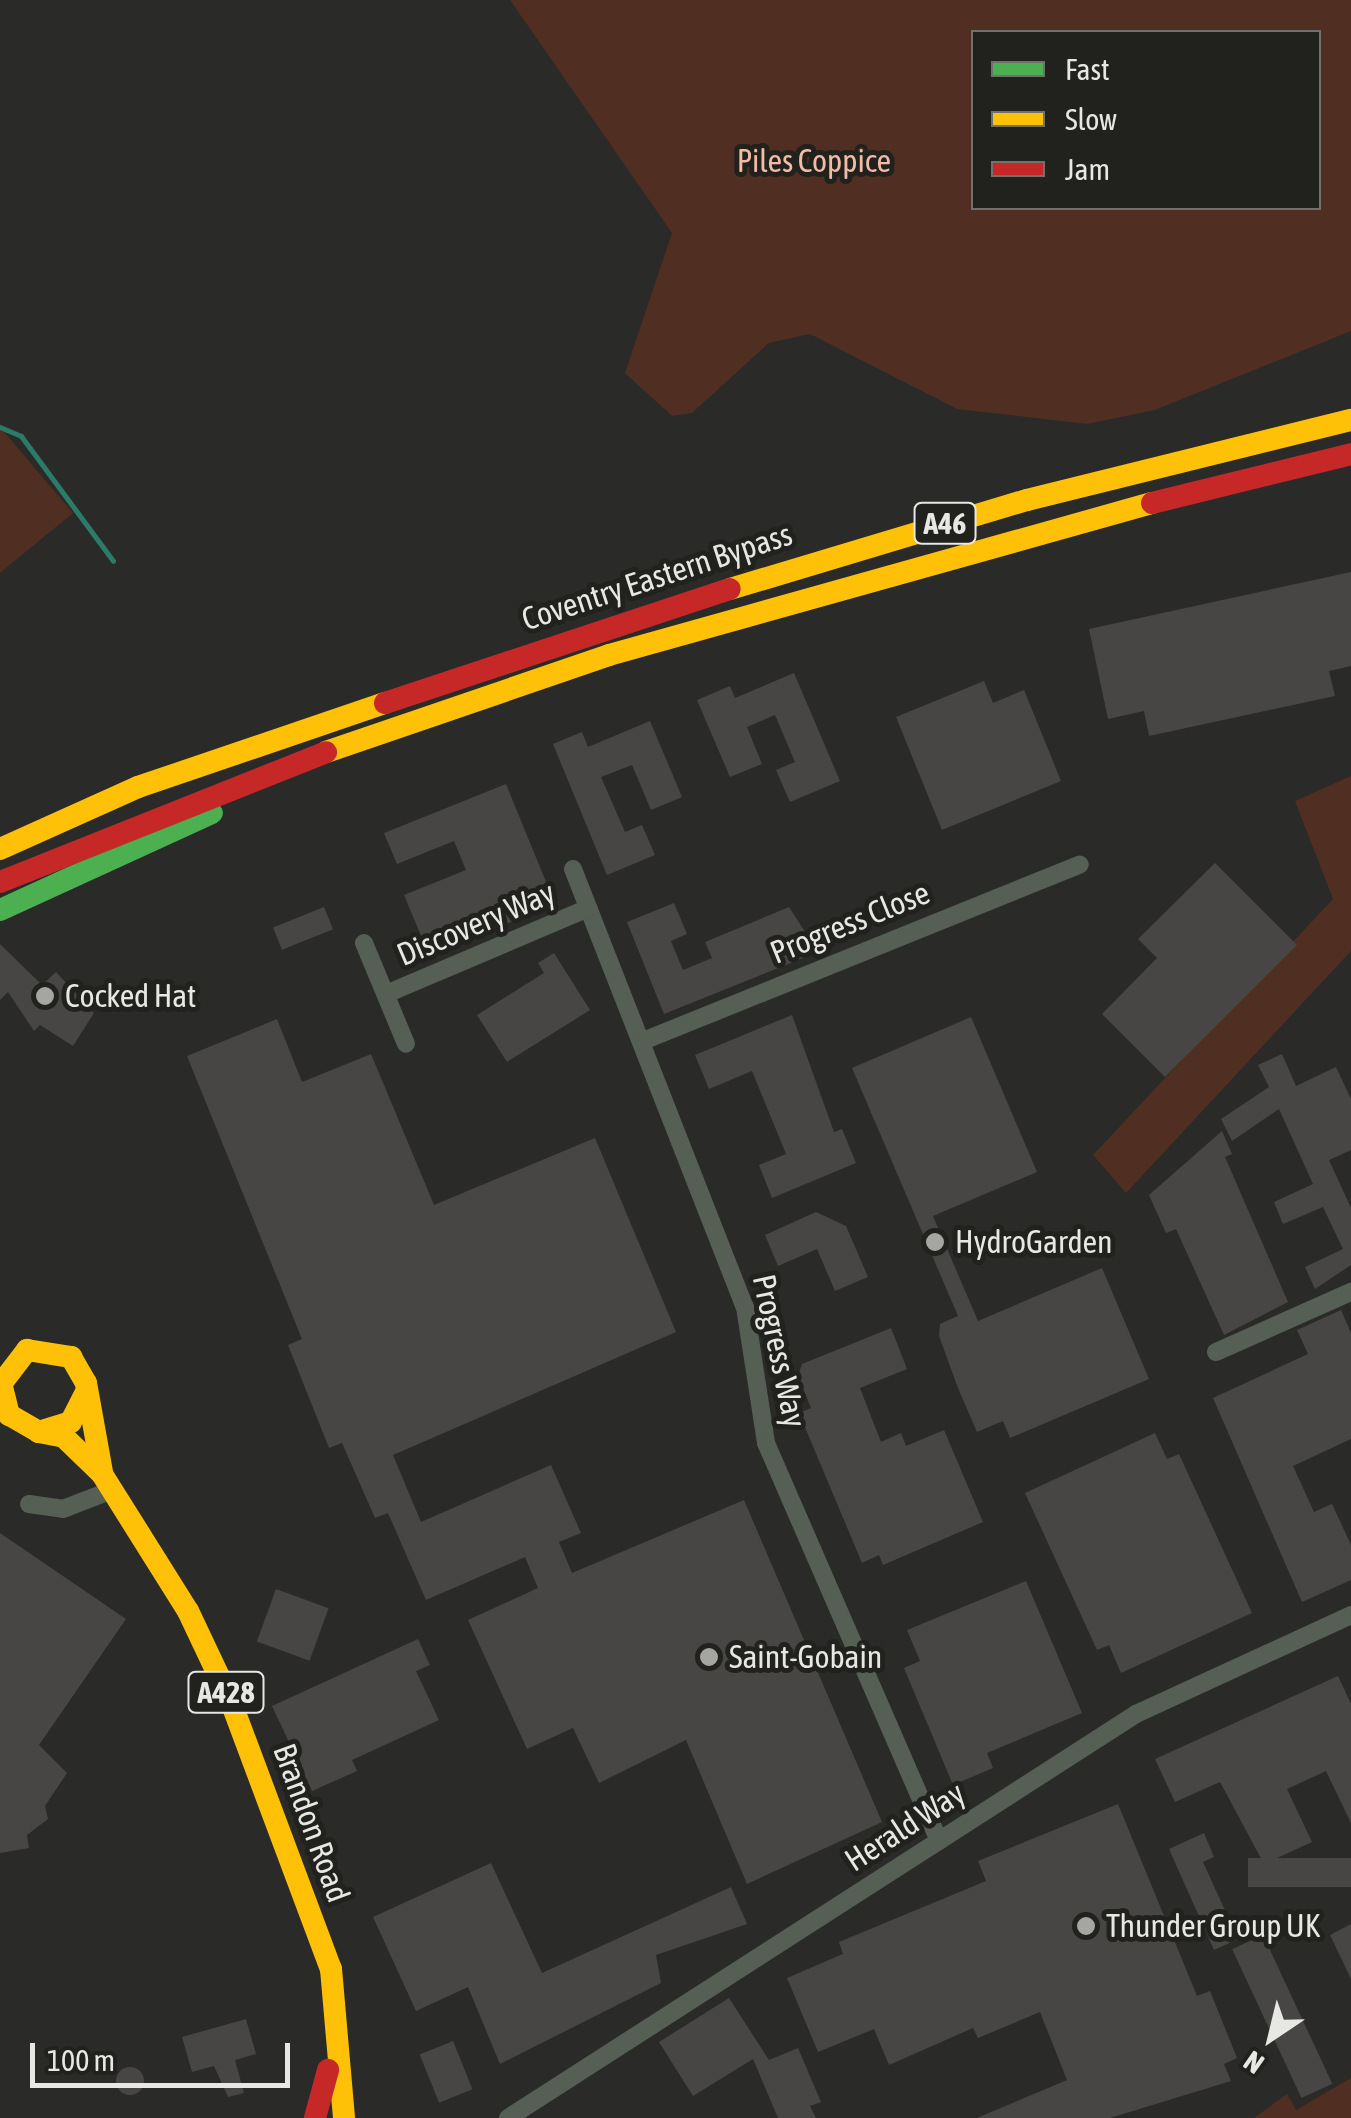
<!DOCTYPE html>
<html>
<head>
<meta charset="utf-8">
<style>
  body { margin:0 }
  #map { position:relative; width:1351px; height:2118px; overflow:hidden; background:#2a2a28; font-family:"Asap Condensed",sans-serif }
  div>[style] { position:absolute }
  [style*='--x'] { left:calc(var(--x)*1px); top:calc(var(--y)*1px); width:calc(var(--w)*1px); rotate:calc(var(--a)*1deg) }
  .green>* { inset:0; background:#502e21 }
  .stream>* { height:5px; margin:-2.5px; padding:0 2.5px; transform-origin:2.5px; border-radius:2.5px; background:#2b7b69 }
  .building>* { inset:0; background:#474644; transform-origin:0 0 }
  .round { border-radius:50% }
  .street>* { height:18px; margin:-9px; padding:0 9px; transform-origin:9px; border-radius:9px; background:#555f54 }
  .fast>* { height:22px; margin:-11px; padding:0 11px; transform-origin:11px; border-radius:11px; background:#4caf50 }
  .slow>* { height:22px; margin:-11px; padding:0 11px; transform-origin:11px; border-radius:11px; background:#ffc107 }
  .jam>* { height:22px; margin:-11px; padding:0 11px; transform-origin:11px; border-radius:11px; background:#c62828 }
  .dots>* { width:28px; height:28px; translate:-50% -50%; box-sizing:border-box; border:5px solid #21221e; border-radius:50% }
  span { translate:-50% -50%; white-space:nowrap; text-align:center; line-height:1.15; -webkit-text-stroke:10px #21221e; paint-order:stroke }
  .shield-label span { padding:2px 8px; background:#21221e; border:2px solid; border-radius:8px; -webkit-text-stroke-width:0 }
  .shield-label { font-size:30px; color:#e7e7e4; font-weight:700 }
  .park-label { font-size:32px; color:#f3bba7 }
  .street-label { font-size:32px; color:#e7e7e4 }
  .poi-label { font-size:32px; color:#e7e7e4 }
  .left { translate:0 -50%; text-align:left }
  .legend { position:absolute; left:971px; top:30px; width:350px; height:180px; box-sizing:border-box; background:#21221e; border:2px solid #70716d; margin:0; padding:12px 18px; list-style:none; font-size:30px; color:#e7e7e4 }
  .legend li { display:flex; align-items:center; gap:20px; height:50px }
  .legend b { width:50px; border:2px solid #70716d }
  .north { position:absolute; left:1221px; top:1988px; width:100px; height:100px; -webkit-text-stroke:8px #21221e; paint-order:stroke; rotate:215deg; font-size:28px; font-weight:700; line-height:40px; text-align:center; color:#e7e7e4 }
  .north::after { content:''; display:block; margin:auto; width:35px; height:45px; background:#e7e7e4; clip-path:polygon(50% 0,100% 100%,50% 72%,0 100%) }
  .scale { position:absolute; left:30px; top:2043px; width:260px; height:45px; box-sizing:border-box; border:5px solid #e7e7e4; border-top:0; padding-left:12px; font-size:30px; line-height:35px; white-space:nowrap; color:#e7e7e4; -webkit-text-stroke:8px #21221e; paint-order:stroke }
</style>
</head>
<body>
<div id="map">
  <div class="green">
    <i style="clip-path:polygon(evenodd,510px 0,1351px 0,1351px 331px,1155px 410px,1087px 424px,957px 409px,810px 334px,769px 343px,692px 413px,672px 416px,625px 373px,672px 233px,510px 0,974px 32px,1318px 32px,1318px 208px,974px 208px,974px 32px)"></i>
    <i style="clip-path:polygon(0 427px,73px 513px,0 573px)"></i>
    <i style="clip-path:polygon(1351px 776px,1351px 951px,1126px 1193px,1093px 1155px,1333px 899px,1295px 801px)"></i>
    <i style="clip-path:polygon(1351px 2078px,1351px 2118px,1254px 2118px,1287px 2094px,1296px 2110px)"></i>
  </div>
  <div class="stream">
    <i style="--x:0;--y:427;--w:23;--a:23"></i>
    <i style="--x:21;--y:436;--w:155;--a:53.6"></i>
  </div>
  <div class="building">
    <i style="clip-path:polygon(1351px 572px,1351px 666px,1329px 671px,1335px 696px,1149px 736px,1144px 711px,1108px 719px,1089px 629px)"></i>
    <i style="clip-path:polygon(794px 673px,840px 781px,790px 802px,776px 770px,795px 762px,775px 715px,747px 727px,762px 764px,730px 777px,697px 700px,730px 686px,735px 698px)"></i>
    <i style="clip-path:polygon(984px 681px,993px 703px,1024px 690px,1061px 781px,942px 830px,896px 717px)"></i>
    <i style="clip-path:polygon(650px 721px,682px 797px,651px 810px,632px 765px,601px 777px,625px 832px,642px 825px,655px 855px,607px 875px,553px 744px,582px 732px,588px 747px)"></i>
    <i style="clip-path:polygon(506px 784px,555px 904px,429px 955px,404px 895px,466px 870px,454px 841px,397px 864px,384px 833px)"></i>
    <i style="clip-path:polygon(1215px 863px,1297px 945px,1165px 1077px,1102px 1014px,1157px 958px,1138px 939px)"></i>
    <i style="clip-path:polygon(674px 903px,687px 934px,671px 941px,683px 970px,712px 958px,705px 942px,789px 907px,818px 952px,664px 1014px,627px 922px)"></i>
    <i style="left:324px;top:907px;width:24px;height:55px;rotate:68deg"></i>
    <i style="clip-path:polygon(0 944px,42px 985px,56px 972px,94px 1013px,73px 1046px,40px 1025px,34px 1031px,8px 992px,0 1000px)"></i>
    <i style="clip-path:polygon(554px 953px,590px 1010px,507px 1062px,477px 1015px,544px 973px,538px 963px)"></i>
    <i style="clip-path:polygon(792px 1015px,834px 1132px,842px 1129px,856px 1163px,772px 1198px,759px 1165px,786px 1154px,752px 1071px,709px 1089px,695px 1055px)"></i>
    <i style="clip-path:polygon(971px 1017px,1037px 1172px,933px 1216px,978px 1321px,1102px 1268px,1149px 1379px,1010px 1438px,1003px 1421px,977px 1432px,958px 1388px,939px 1336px,940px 1324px,958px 1316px,852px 1068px)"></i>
    <i style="clip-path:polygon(277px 1019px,302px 1082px,371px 1054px,434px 1205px,595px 1138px,676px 1332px,393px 1455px,421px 1522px,551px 1465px,581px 1533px,559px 1542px,572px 1573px,744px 1500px,882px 1822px,747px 1884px,686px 1740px,599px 1783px,573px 1728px,527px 1749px,468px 1620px,538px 1588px,525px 1557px,426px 1600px,388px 1513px,375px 1518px,342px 1443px,329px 1448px,288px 1345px,302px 1339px,187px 1056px)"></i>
    <i style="clip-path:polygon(1282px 1054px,1296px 1086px,1336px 1067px,1351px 1099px,1351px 1150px,1329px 1160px,1351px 1208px,1351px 1265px,1315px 1289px,1305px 1267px,1343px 1249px,1323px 1207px,1283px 1224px,1274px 1202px,1313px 1184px,1279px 1109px,1232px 1141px,1221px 1119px,1269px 1087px,1258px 1065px)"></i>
    <i style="clip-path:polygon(1222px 1131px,1232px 1154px,1225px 1157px,1288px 1302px,1224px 1335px,1176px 1229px,1166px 1233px,1149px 1195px)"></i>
    <i style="clip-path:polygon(816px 1212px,846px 1226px,868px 1277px,835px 1291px,817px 1249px,778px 1266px,765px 1235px)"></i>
    <i style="clip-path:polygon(1341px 1310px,1351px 1333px,1351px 1439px,1293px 1466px,1314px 1512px,1332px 1504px,1351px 1545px,1351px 1580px,1302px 1602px,1213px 1398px,1308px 1354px,1297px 1330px)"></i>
    <i style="clip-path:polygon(891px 1328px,907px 1369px,860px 1388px,881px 1442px,901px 1433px,906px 1446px,944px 1430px,983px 1522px,883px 1565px,879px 1555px,862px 1563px,799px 1413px,811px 1408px,798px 1376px,802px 1364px)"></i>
    <i style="clip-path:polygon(1155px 1433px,1167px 1459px,1179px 1454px,1252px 1613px,1121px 1673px,1109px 1645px,1097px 1650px,1025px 1493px)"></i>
    <i style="clip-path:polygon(0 1533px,126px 1619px,39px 1745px,67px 1773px,45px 1806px,48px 1819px,27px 1835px,29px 1848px,0 1853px)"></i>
    <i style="clip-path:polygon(1026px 1581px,1082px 1713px,987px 1753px,993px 1768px,953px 1785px,904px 1668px,920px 1661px,907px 1630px)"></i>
    <i style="left:276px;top:1589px;width:56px;height:56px;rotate:20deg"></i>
    <i style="clip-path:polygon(418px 1639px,430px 1665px,416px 1671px,439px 1720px,352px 1760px,357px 1771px,312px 1791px,272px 1706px)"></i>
    <i style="clip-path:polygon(1338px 1676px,1351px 1704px,1351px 1823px,1326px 1771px,1287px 1789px,1312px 1842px,1264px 1864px,1220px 1782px,1175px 1802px,1155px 1759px)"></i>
    <i style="clip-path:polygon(1118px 1804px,1197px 1996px,1210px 1991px,1237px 2058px,1224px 2064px,1231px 2081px,1110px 2118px,977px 2118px,1067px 2080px,1040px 2012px,978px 2038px,973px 2028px,889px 2065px,874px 2029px,818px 2052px,787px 1978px,843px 1954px,839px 1942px,986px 1881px,978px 1861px)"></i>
    <i style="clip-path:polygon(1204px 1833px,1214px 1857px,1203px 1862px,1238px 1939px,1214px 1950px,1169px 1849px)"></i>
    <i style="left:1351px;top:1858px;width:29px;height:103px;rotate:90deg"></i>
    <i style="clip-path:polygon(491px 1863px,542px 1973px,731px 1887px,747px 1924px,656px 1955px,661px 1983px,500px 2064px,468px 1987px,416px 2011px,373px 1917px)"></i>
    <i style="clip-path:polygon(1351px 1924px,1351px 1979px,1330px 1935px)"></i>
    <i style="left:1263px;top:1935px;width:164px;height:34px;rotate:65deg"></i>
    <i style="clip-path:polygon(729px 1998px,769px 2060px,798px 2048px,821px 2102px,810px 2106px,816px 2118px,778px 2118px,753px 2059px,693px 2096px,659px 2042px)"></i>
    <i style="clip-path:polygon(246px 2019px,256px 2054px,235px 2060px,244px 2093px,228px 2097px,214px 2066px,192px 2072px,182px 2037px)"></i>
    <i style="left:453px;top:2041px;width:52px;height:36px;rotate:68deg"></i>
    <i class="round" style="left:116px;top:2067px;width:28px;height:28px"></i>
  </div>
  <div class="street">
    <i style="--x:573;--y:869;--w:471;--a:68.6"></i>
    <i style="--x:745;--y:1307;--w:138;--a:81.2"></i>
    <i style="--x:766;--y:1443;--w:434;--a:66.5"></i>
    <i style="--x:364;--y:943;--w:109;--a:67.4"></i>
    <i style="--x:386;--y:994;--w:220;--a:-23"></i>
    <i style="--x:643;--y:1041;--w:471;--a:-22"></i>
    <i style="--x:1216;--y:1352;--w:148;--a:-24"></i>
    <i style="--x:29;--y:1504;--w:34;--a:8"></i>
    <i style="--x:63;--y:1509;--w:53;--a:-21.2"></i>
    <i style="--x:508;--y:2118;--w:747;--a:-32.75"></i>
    <i style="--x:1136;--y:1714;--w:237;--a:-24.7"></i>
  </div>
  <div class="fast">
    <i style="--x:0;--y:910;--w:233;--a:-24.6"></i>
  </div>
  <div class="slow">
    <i style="--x:730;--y:589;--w:310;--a:-16.7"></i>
    <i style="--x:1027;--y:500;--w:334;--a:-13.9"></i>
    <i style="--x:326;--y:752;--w:299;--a:-18.9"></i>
    <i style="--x:609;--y:655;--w:564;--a:-15.64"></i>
    <i style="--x:0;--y:849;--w:151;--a:-24.2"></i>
    <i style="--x:138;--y:787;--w:261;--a:-18.8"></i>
    <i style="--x:86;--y:1392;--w:34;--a:117"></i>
    <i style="--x:71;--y:1422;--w:34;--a:163"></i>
    <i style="--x:39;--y:1432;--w:34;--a:-150"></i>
    <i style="--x:9;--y:1415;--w:32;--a:-104"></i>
    <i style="--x:1;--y:1384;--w:43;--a:-52.6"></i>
    <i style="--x:27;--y:1350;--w:45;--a:9"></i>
    <i style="--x:71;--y:1357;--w:30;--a:60"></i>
    <i style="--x:86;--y:1383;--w:90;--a:79.8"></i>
    <i style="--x:39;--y:1432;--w:25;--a:11"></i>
    <i style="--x:64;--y:1437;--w:53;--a:44.2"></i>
    <i style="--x:102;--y:1474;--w:162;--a:57.9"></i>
    <i style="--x:188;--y:1611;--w:101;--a:64.7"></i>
    <i style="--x:231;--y:1702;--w:285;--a:69.5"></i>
    <i style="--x:331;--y:1969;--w:150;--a:85"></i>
  </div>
  <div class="jam">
    <i style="--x:1152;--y:503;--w:205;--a:-13.8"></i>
    <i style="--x:385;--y:703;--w:363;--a:-18.3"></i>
    <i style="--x:0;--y:882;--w:351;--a:-21.7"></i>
    <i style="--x:315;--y:2118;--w:50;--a:-74.8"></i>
  </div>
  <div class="dots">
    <i style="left:45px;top:996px;background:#a5a5a2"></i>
    <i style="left:935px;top:1242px;background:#a5a5a2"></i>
    <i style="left:709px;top:1657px;background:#a5a5a2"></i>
    <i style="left:1086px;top:1926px;background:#a5a5a2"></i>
  </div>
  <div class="shield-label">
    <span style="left:945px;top:523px">A46</span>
    <span style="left:226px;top:1692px">A428</span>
  </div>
  <div class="park-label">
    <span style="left:814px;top:161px">Piles Coppice</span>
  </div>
  <div class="street-label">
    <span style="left:657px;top:577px;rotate:-18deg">Coventry Eastern Bypass</span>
    <span style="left:850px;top:923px;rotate:-22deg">Progress Close</span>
    <span style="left:476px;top:924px;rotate:-23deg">Discovery Way</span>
    <span style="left:779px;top:1351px;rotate:78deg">Progress Way</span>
    <span style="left:311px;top:1823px;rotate:70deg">Brandon Road</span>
    <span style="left:905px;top:1827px;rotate:-33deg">Herald Way</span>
  </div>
  <div class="poi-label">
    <span class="left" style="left:65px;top:996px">Cocked Hat</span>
    <span class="left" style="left:955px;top:1242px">HydroGarden</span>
    <span class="left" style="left:729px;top:1657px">Saint-Gobain</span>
    <span class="left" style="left:1106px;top:1926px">Thunder Group UK</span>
  </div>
  <ul class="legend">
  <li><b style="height:12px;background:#4caf50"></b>Fast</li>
  <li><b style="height:12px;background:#ffc107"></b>Slow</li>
  <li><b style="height:12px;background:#c62828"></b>Jam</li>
  </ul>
  <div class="north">N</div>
  <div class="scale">100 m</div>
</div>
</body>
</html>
